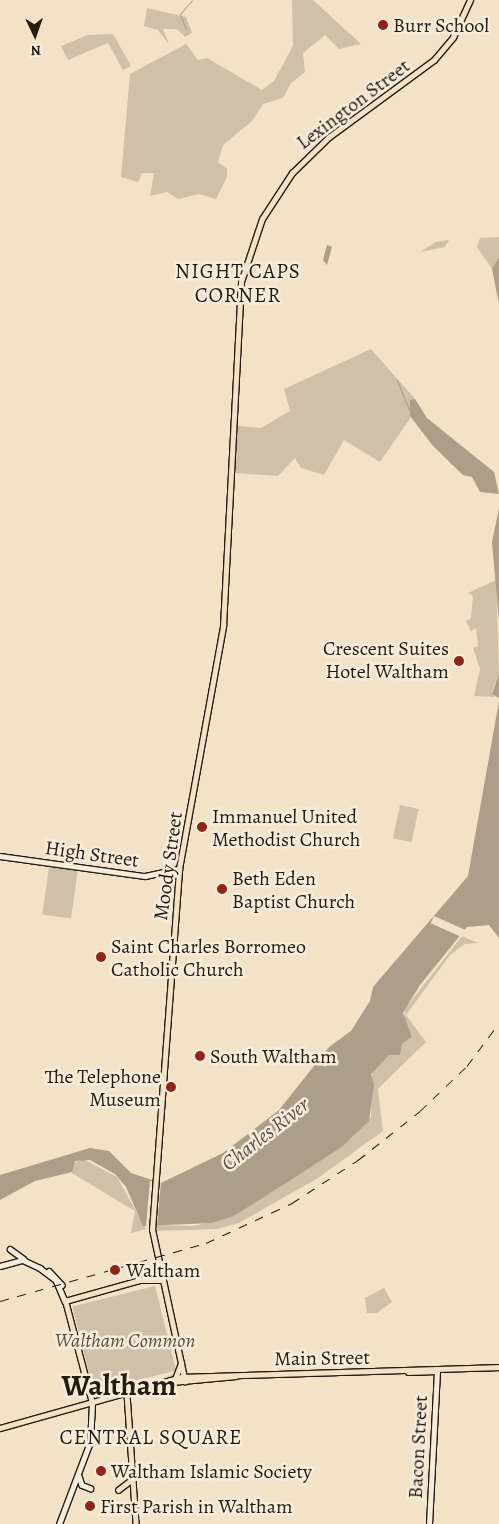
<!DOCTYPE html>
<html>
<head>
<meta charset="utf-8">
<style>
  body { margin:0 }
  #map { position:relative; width:499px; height:1524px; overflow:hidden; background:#f1e2c8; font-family:Alegreya,serif }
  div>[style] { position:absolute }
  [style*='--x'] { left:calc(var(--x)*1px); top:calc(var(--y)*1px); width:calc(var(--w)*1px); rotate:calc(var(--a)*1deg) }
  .green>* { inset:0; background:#cec0a9; transform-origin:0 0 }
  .water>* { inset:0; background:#ac9f8a }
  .pier>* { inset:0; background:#f1e2c8; transform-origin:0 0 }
  .stream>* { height:1px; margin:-0.5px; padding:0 0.5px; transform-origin:0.5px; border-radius:0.5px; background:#ac9f8a }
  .roads { filter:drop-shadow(1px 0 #251c11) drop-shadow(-1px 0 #251c11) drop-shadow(0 1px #251c11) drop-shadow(0 -1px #251c11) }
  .secondary>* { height:4.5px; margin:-2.25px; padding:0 2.25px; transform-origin:2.25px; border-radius:2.25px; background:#f6ecdb }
  .primary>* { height:4.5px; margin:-2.25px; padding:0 2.25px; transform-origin:2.25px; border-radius:2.25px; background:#f1e2c8 }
  .rail>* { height:1px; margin-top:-0.5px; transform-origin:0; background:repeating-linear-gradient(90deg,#251c11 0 9px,transparent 0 18px) }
  .dots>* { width:14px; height:14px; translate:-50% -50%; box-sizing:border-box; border:2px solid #f6ecdb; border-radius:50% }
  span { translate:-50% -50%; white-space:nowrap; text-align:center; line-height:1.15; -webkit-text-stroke:5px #f6ecdb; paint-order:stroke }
  .poi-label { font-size:20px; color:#251c11 }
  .left { translate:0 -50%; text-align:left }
  .right { translate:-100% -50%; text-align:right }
  .street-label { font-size:20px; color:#251c11 }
  .park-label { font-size:20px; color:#584d3f; font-style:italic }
  .neighbourhood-label { font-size:21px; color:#251c11; letter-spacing:1px }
  .water-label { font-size:21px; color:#5b5041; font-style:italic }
  .town-label { font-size:30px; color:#251c11; font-weight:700 }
  .north { position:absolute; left:10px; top:10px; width:50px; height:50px; -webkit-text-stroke:4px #f6ecdb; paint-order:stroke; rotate:177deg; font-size:14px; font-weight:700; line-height:20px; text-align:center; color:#251c11 }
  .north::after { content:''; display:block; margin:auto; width:18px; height:22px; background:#251c11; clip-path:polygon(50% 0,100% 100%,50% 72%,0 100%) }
</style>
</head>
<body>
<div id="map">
  <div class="green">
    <i style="clip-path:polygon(292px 0,313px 0,361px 44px,339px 49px,325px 35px,303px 53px,305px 72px,291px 83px,283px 98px,263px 104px,252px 121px,223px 145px,218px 162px,227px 169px,227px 177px,216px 199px,199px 194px,178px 199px,167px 192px,150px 196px,154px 173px,142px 173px,138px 182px,121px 177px,130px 74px,186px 44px,198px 60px,207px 58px,262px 90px,274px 81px,293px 46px)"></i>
    <i style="clip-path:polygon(147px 8px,186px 17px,192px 33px,185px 37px,177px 29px,163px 29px,169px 44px,158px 30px,144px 26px)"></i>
    <i style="clip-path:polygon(113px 34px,131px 66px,123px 70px,108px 43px,68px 60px,61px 46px,88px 35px)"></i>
    <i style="clip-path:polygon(499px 237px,499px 257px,492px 269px,477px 247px,480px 238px)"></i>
    <i style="clip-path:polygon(449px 240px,445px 247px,420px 252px,436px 242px)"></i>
    <i style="clip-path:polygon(371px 349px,415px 399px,410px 403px,411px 417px,380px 462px,344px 440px,324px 475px,301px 468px,295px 458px,278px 476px,235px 473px,237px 426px,261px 428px,290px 411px,284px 389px)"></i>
    <i style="clip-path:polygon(496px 580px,499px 673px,492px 691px,495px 697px,474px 696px,480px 669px,473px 648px,478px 646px,476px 628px,471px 631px,466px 621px,471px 618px,473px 596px,468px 593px)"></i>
    <i style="left:400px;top:805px;width:19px;height:34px;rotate:12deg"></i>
    <i style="left:49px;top:867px;width:29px;height:48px;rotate:8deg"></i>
    <i style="clip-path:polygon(462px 936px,478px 943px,465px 944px,450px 955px,406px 1015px,426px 1042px,378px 1089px,383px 1131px,318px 1178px,239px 1223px,217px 1229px,157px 1231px,157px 1225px,193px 1226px,230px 1218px,352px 1138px,371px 1117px,372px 1072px,389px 1055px,399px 1055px,402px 1044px,412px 1037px,404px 1020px,405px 1009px)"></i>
    <i style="clip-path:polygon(83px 1159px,117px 1177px,146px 1229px,131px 1233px,135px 1211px,72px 1173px,72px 1164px)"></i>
    <i style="left:155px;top:1286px;width:87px;height:85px;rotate:76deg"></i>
    <i style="clip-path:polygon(384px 1288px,392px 1302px,377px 1313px,367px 1313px,365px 1298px)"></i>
    <i style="left:173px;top:1374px;width:2px;height:46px;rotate:63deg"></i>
  </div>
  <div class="water">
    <i style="clip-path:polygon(327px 245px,332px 247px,327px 265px,323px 260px)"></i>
    <i style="clip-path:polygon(499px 257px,499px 304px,492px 269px)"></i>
    <i style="clip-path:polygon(415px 399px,427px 418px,494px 472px,499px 494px,480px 492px,472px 477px,463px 475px,433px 446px,410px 416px,410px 400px)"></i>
    <i style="clip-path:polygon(499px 508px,499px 621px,492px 542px)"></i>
    <i style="clip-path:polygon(499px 673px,499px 698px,492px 694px)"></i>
    <i style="clip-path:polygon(499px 701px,499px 938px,489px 925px,467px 927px,420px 985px,403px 1013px,412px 1037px,402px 1044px,400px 1055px,389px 1055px,371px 1074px,374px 1085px,369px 1121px,343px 1146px,291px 1180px,232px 1217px,211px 1223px,143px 1226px,126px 1187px,115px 1174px,90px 1160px,75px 1161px,72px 1172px,35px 1181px,0 1200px,0 1175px,90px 1148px,109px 1151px,131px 1173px,161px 1183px,223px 1153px,279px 1110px,329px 1047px,351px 1031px,370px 1001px,373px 987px,468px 876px)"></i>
  </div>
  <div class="pier">
    <i style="left:434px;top:916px;width:35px;height:8px;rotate:24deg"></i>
    <i style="left:150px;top:1181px;width:11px;height:45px;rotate:5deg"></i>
  </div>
  <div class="stream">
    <i style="--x:186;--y:29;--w:16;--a:-112"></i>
    <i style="--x:180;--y:14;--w:18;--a:-49"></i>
    <i style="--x:397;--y:380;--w:32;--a:68"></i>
  </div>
  <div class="roads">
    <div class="secondary">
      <i style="--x:0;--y:856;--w:146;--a:7.9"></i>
      <i style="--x:145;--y:876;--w:35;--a:-12"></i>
      <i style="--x:10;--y:1249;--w:17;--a:36"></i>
      <i style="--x:0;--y:1266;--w:24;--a:-15"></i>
      <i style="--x:23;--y:1260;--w:19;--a:25"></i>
      <i style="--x:40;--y:1268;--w:20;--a:37"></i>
      <i style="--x:56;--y:1280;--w:23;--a:67"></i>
      <i style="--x:49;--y:1271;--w:19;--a:47"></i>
      <i style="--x:79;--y:1476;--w:9;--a:72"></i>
      <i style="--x:82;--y:1485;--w:9;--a:21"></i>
      <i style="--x:59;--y:1524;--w:88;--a:-69.3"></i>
      <i style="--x:90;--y:1442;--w:39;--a:-87"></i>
      <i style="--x:429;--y:1524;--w:153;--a:-87"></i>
    </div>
    <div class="primary">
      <i style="--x:137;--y:1281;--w:24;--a:-22"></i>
      <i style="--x:408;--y:1372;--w:29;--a:-2"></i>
      <i style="--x:175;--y:1379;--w:17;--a:-69"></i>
      <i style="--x:172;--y:1382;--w:64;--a:-5.4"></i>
      <i style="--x:185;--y:1382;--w:156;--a:-102.2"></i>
      <i style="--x:152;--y:1230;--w:362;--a:-85.7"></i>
      <i style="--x:179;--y:869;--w:247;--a:-79.7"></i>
      <i style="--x:223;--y:626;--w:344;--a:-87"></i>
      <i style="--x:241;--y:282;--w:66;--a:-71.6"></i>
      <i style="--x:262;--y:219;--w:55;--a:-56.9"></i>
      <i style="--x:292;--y:173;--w:52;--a:-44.2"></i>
      <i style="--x:329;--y:137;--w:130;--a:-36.3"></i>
      <i style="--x:434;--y:60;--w:30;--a:-50"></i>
      <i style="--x:453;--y:37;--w:41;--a:-65.3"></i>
      <i style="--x:127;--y:1394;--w:130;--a:86"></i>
      <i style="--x:92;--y:1403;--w:106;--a:-104.8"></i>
      <i style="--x:65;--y:1301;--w:74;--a:-15.7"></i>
      <i style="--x:136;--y:1281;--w:25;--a:0"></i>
      <i style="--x:0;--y:1428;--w:189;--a:-15.7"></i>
      <i style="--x:182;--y:1377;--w:317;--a:-1.8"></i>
      <i style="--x:118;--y:1490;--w:15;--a:-37"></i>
    </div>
  </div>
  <div class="rail">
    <i style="--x:0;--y:1301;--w:214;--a:-15.7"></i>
    <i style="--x:206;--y:1243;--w:95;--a:-24.9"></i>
    <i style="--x:292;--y:1203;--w:79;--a:-33.1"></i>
    <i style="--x:358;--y:1160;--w:79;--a:-38.3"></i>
    <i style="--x:420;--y:1111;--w:65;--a:-43.8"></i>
    <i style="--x:467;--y:1066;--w:54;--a:-53.3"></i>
  </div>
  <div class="dots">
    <i style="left:383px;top:25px;background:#8f2418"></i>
    <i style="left:459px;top:661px;background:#8f2418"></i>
    <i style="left:202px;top:827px;background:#8f2418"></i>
    <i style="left:222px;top:889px;background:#8f2418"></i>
    <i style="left:101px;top:957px;background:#8f2418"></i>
    <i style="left:200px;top:1056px;background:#8f2418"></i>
    <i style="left:171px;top:1087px;background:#8f2418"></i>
    <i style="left:115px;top:1270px;background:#8f2418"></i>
    <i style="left:101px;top:1471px;background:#8f2418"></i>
    <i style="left:90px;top:1506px;background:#8f2418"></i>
  </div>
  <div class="poi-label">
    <span class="left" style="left:393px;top:25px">Burr School</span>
    <span class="right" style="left:449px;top:660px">Crescent Suites<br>Hotel Waltham</span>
    <span class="left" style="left:212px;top:828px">Immanuel United<br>Methodist Church</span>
    <span class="left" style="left:232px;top:890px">Beth Eden<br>Baptist Church</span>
    <span class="left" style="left:111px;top:958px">Saint Charles Borromeo<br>Catholic Church</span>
    <span class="left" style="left:210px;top:1056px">South Waltham</span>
    <span class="right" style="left:161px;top:1088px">The Telephone<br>Museum</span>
    <span class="left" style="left:126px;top:1270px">Waltham</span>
    <span class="left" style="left:111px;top:1471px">Waltham Islamic Society</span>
    <span class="left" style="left:100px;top:1506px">First Parish in Waltham</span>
  </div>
  <div class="street-label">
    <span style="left:353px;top:104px;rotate:-37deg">Lexington Street</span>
    <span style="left:92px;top:854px;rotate:8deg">High Street</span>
    <span style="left:168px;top:866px;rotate:-82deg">Moody Street</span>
    <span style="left:322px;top:1358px;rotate:-1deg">Main Street</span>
    <span style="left:418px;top:1447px;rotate:-87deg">Bacon Street</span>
  </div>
  <div class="park-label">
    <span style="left:125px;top:1340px">Waltham Common</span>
  </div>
  <div class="neighbourhood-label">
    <span style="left:238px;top:283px">NIGHT CAPS<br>CORNER</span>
    <span style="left:151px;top:1437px">CENTRAL SQUARE</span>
  </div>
  <div class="water-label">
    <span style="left:265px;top:1134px;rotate:-38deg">Charles River</span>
  </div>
  <div class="town-label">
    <span style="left:119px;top:1385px">Waltham</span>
  </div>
  <div class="north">N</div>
</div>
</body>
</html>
